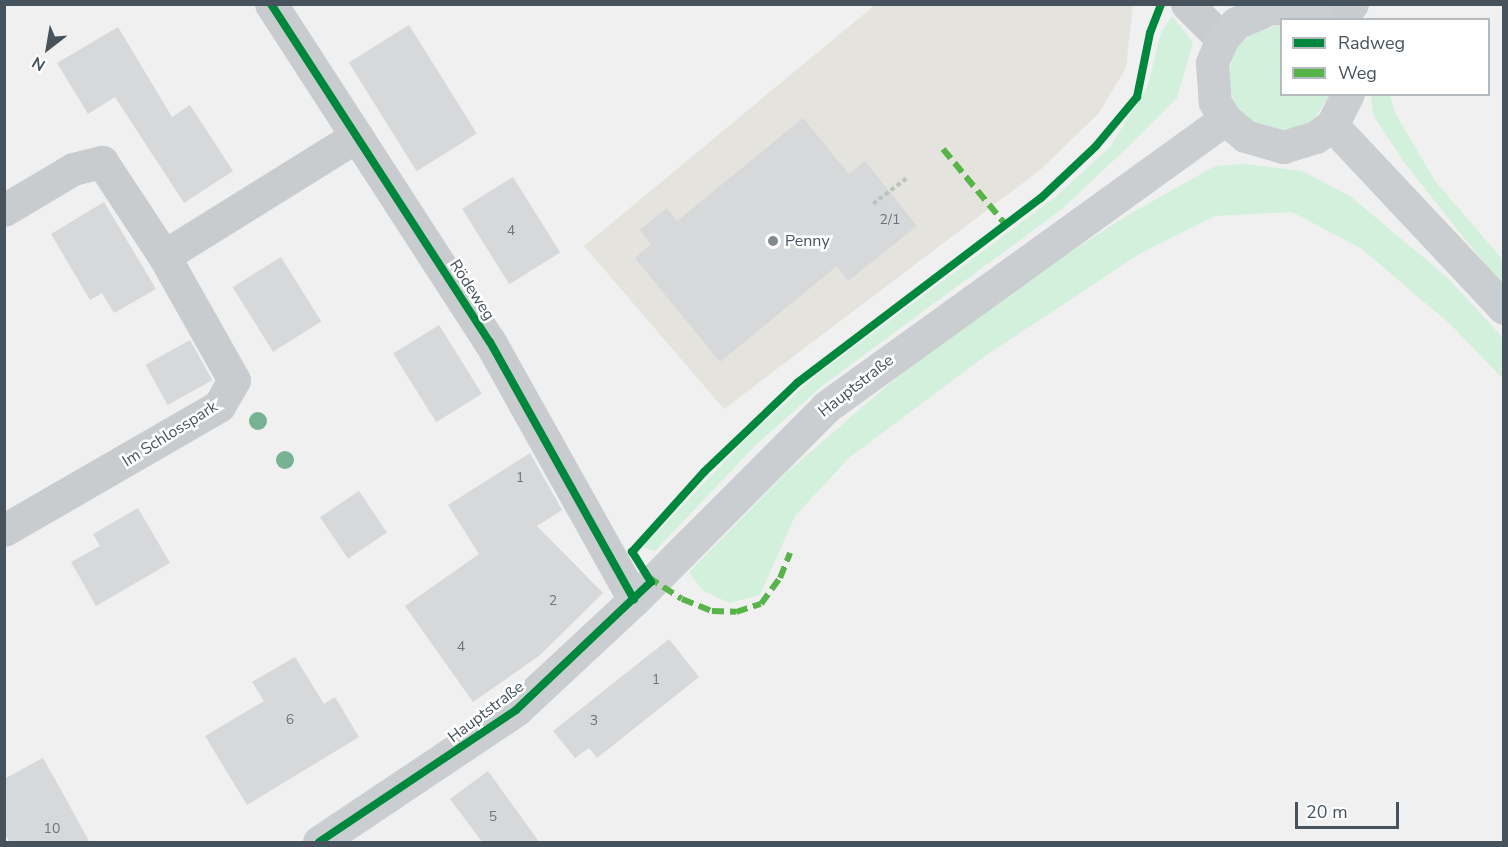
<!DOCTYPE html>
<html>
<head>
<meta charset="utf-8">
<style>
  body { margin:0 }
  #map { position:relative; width:1508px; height:847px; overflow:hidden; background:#f0f0f0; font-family:"Nunito Sans",sans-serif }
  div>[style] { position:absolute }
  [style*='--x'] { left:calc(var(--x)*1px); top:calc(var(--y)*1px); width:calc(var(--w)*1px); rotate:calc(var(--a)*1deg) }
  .commercial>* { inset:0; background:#e5e3dd }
  .green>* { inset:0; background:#d3f0dd }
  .building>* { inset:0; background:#d7d8da; transform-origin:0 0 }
  .path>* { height:4px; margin-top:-2px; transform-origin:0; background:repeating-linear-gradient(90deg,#b7c4c0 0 4.5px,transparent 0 7.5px) }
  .minor>* { height:33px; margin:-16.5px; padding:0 16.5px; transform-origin:16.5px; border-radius:16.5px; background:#c9ccce }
  .tertiary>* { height:33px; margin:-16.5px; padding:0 16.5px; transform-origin:16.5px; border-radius:16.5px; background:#c9ccce }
  .secondary>* { height:33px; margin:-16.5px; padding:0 16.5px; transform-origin:16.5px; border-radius:16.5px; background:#caced1 }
  .quiet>* { height:6px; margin-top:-3px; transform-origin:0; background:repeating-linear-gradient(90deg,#57b448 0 12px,transparent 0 18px) }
  .cycleway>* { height:8px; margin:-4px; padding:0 4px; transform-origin:4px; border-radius:4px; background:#00873e }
  .trees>* { width:18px; height:18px; margin:-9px; border-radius:50%; background:#77b393 }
  .dots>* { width:16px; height:16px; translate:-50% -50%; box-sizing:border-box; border:3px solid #fff; border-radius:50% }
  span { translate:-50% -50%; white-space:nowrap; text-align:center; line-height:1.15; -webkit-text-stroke:5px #fff; paint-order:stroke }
  .number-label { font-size:14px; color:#6c767e }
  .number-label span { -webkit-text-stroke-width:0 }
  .poi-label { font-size:16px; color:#46535d }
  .left { translate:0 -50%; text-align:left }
  .street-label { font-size:16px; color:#46535d }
  .frame { position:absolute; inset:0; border:6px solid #46535d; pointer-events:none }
  .legend { position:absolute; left:1280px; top:18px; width:210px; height:78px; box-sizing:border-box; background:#fff; border:2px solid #b5babe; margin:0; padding:8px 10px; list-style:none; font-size:18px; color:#46535d }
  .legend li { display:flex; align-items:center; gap:12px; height:30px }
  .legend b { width:30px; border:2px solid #b5babe }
  .north { position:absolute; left:18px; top:18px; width:60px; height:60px; -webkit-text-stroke:4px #fff; paint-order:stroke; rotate:211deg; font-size:16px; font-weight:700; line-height:24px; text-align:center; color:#46535d }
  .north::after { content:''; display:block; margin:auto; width:21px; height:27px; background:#46535d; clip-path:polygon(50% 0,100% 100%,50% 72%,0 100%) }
  .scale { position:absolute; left:1295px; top:802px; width:104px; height:27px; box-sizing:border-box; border:3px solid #46535d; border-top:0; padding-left:8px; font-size:18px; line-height:21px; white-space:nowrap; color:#46535d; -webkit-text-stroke:4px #fff; paint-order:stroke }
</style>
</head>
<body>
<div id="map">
  <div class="commercial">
    <i style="clip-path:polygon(875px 5px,1133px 5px,1126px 68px,1099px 113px,1040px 170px,724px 409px,584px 246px)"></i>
  </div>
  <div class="green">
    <i style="clip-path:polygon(1172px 16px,1193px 42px,1177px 98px,1130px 145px,1062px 209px,822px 386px,757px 444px,655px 551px,643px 547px,753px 432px,818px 374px,1054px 198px,1110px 147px,1148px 85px,1161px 33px)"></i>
    <i style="clip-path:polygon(1281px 25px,1282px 94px,1330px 95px,1313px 120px,1292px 130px,1273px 131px,1253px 124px,1238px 110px,1227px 83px,1234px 51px,1254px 31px)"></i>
    <i style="clip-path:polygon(1371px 95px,1390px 95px,1395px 113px,1435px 181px,1503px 260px,1503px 287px,1406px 165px,1373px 115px)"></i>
    <i style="clip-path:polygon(1245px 164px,1302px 171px,1350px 196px,1447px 277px,1503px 338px,1503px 379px,1450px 324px,1362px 249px,1292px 212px,1215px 216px,1141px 253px,985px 356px,850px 457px,795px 516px,760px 595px,729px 603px,702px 590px,689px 572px,786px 473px,889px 384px,1009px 291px,1128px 215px,1215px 166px)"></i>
  </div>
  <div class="building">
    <i style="left:409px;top:25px;width:128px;height:71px;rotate:58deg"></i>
    <i style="clip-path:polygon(118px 27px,172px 117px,190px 105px,233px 171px,184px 203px,115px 97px,88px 114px,57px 63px)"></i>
    <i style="clip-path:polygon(803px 118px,849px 174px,865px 161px,917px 226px,848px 281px,837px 266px,720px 362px,635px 258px,651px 244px,640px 230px,667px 208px,677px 221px)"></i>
    <i style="left:513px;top:177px;width:89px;height:60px;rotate:58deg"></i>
    <i style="clip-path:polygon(104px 202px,156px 289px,114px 313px,102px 293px,90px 300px,51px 234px)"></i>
    <i style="left:281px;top:257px;width:76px;height:57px;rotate:58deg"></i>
    <i style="left:439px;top:325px;width:81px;height:54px;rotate:58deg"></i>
    <i style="left:190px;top:340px;width:46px;height:51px;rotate:61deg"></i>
    <i style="clip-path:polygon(530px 453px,562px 510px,537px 526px,603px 593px,539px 656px,473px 702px,405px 606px,479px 554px,448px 505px)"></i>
    <i style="left:359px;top:491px;width:50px;height:47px;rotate:56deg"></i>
    <i style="clip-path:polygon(138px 508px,170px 563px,96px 606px,71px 562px,100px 546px,93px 534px)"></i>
    <i style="clip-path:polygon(669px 639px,699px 677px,597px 758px,589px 748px,575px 758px,553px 731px)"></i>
    <i style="clip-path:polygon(295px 657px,324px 704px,335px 697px,359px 737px,247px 805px,205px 736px,264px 701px,252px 682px)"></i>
    <i style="clip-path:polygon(43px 758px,61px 790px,90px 843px,10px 843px,4px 832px,4px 779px)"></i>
    <i style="clip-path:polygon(488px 771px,540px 843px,483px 843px,450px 799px)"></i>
  </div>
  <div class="path">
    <i style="--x:873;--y:204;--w:43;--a:-37.4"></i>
  </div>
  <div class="minor">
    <i style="--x:271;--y:4;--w:403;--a:57.1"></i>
    <i style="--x:490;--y:342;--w:295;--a:60.8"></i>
    <i style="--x:1187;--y:4;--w:49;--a:45"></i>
    <i style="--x:4;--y:210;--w:80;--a:-30.7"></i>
    <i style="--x:73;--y:169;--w:30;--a:-14"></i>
    <i style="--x:102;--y:162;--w:113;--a:56.6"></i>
    <i style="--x:164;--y:256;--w:142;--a:60.6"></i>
    <i style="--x:234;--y:380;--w:30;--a:120"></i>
    <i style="--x:219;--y:406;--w:248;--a:150"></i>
    <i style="--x:164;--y:256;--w:227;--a:-31.9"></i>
  </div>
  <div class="tertiary">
    <i style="--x:1337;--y:20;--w:22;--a:-47"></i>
  </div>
  <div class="secondary">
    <i style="--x:1319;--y:20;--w:25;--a:-153"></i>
    <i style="--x:1297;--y:9;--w:27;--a:-178"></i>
    <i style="--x:1270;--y:8;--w:37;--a:156"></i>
    <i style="--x:1236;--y:23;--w:21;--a:131"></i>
    <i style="--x:1222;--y:39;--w:26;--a:113"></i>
    <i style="--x:1212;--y:63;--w:39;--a:86"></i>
    <i style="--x:1215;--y:102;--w:20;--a:60"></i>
    <i style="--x:1225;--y:119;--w:26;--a:40"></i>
    <i style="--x:1245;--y:136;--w:40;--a:16"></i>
    <i style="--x:1283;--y:147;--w:34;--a:-17"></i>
    <i style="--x:1316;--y:137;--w:20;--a:-37"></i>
    <i style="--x:1332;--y:125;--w:35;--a:-63"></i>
    <i style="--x:1332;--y:125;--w:251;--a:46.8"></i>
    <i style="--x:319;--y:842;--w:237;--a:-33.8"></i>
    <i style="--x:516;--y:710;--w:161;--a:-43"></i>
    <i style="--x:634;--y:600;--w:272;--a:-45.1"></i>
    <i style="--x:826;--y:407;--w:492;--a:-35.8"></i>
  </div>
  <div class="quiet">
    <i style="--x:943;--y:149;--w:97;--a:50.4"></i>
    <i style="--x:648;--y:577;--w:40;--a:32.9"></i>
    <i style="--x:682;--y:599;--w:32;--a:22"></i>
    <i style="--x:712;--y:611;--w:24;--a:2"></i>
    <i style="--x:736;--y:612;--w:26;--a:-18"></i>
    <i style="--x:761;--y:604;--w:32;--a:-54"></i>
    <i style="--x:780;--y:578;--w:27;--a:-68"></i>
  </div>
  <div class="cycleway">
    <i style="--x:271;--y:4;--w:403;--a:57.1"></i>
    <i style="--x:490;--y:342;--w:295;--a:60.8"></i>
    <i style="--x:319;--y:842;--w:237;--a:-33.8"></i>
    <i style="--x:516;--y:710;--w:186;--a:-43.5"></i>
    <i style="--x:651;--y:582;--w:36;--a:-122"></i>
    <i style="--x:632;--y:552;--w:108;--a:-48"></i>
    <i style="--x:704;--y:472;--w:129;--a:-43.7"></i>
    <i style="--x:797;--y:383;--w:306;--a:-37.2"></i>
    <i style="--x:1041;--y:198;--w:76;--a:-43.4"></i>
    <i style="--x:1096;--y:146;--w:64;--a:-50.1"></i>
    <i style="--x:1137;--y:97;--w:65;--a:-78.5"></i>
    <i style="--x:1150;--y:33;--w:31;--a:-69"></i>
  </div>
  <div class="trees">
    <i style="left:258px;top:421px"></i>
    <i style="left:285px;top:460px"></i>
  </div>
  <div class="dots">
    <i style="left:773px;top:241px;background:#828a90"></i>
  </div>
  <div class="number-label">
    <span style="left:890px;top:220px">2/1</span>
    <span style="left:511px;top:231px">4</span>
    <span style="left:520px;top:478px">1</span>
    <span style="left:553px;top:601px">2</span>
    <span style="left:461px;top:647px">4</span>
    <span style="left:656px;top:680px">1</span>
    <span style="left:290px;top:720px">6</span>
    <span style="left:594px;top:721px">3</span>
    <span style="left:493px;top:817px">5</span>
    <span style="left:52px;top:829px">10</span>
  </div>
  <div class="poi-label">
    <span class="left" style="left:785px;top:241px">Penny</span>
  </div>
  <div class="street-label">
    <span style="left:472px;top:290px;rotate:57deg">Rödeweg</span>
    <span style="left:856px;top:386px;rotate:-38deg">Hauptstraße</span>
    <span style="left:170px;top:434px;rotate:-32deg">Im Schlosspark</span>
    <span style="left:486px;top:712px;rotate:-37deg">Hauptstraße</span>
  </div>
  <div class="frame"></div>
  <ul class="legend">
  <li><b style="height:8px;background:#00873e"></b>Radweg</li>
  <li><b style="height:8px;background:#57b448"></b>Weg</li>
  </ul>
  <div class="north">N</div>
  <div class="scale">20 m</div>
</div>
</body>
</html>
